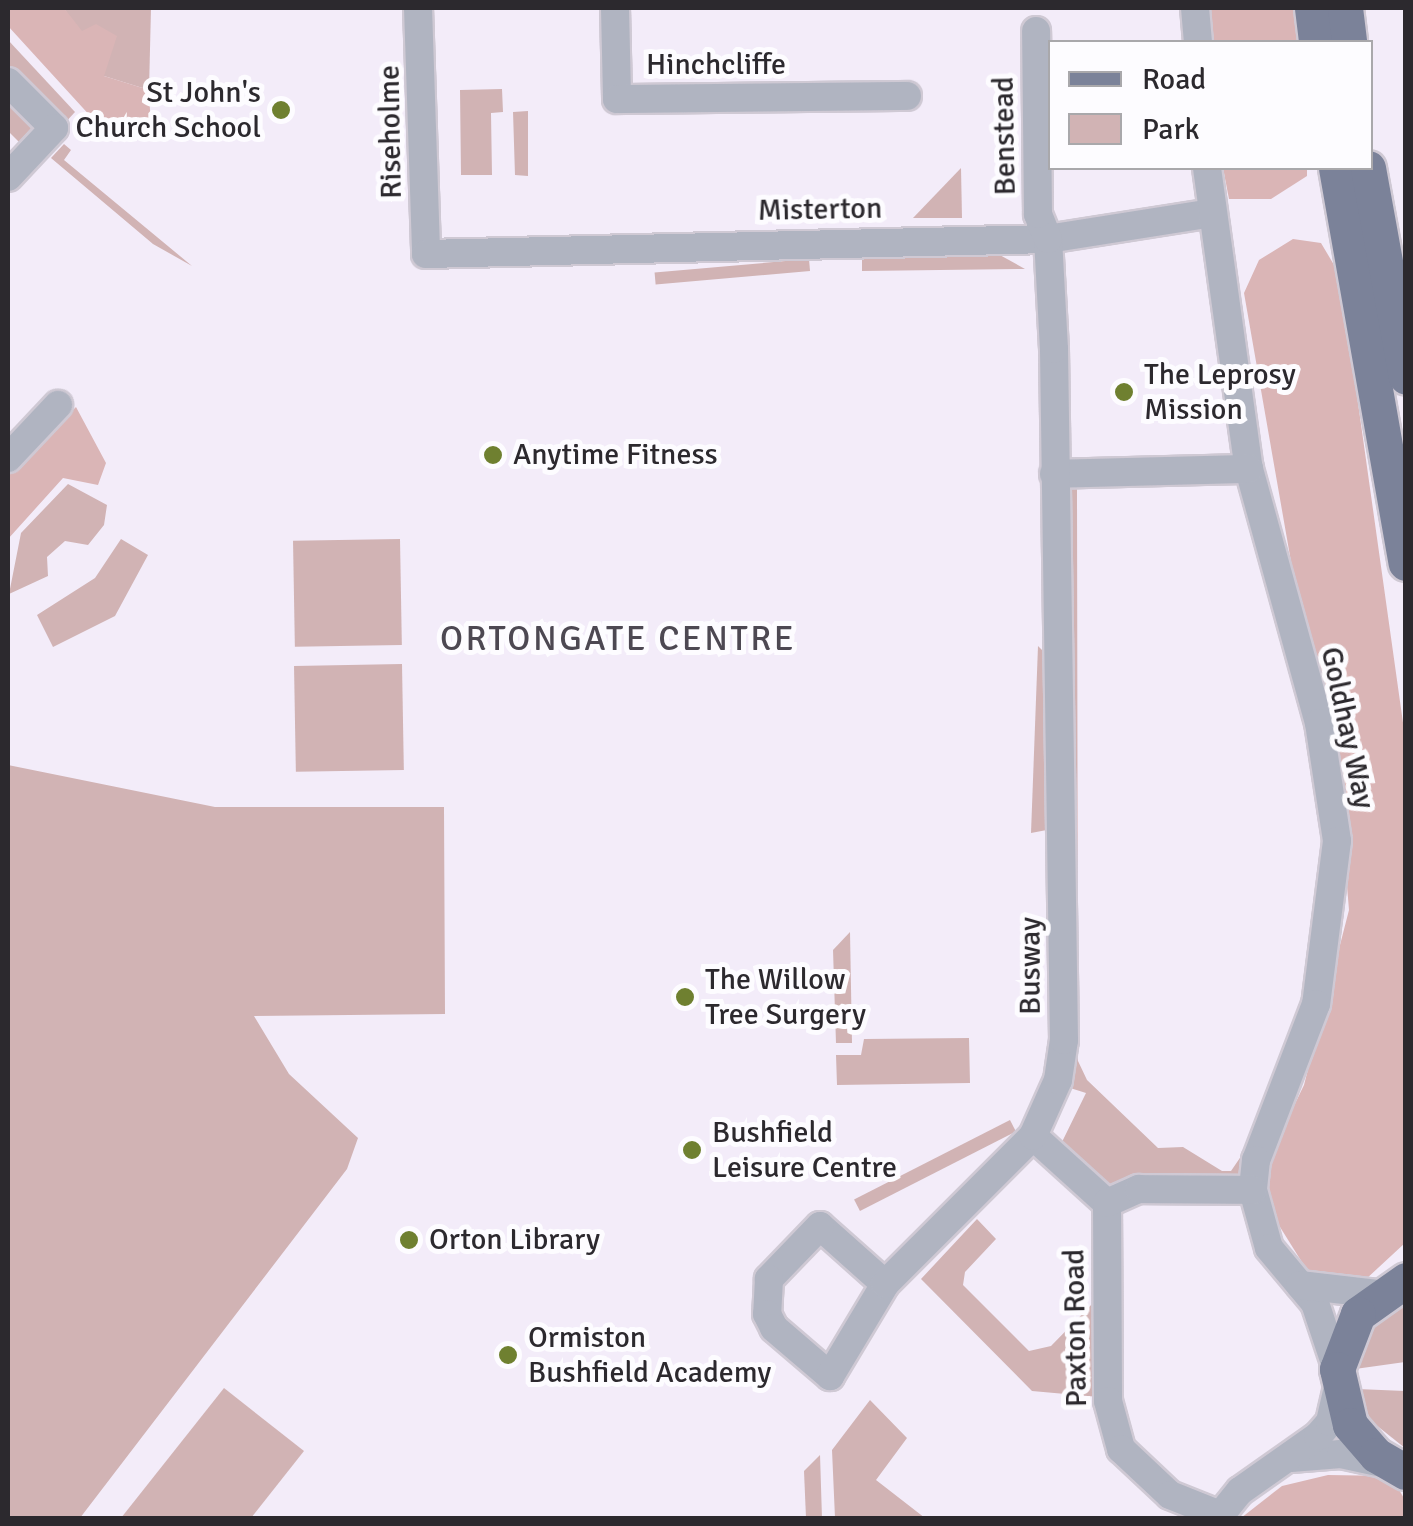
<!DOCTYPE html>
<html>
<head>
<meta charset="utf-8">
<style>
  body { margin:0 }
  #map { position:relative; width:1413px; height:1526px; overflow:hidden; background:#f3ecf9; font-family:Signika,sans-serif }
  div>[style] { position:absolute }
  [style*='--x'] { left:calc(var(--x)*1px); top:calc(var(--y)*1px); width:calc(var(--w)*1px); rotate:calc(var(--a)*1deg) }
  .green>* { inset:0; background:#d1b3b4; transform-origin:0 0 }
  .forest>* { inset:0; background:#dab5b6; transform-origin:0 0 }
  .roads { filter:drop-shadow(2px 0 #cfc9d4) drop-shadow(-2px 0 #cfc9d4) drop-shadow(0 2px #cfc9d4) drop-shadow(0 -2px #cfc9d4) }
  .minor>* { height:28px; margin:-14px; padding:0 14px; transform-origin:14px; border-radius:14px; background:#b0b4c1 }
  .major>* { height:35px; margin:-17.5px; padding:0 17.5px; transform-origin:17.5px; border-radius:17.5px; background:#7b8299 }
  .dots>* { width:28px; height:28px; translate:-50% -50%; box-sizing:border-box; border:5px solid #fdfcff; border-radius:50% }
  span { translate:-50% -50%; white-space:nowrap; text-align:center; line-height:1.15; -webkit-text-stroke:10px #fdfcff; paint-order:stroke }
  .street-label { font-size:30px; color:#2c292e }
  .poi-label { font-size:30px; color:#2c292e }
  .right { translate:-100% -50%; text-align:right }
  .left { translate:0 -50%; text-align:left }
  .quarter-label { font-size:35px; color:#4d4852; letter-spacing:2.5px }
  .frame { position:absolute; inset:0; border:10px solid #2c292e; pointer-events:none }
  .legend { position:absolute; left:1048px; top:40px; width:325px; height:130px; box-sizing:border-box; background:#fdfcff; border:2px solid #a9a8ab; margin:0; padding:12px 18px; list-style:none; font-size:30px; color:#2c292e }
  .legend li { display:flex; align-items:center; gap:20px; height:50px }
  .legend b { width:50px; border:2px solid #a9a8ab }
</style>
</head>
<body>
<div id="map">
  <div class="green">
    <i style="clip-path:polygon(64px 8px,151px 8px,149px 90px,104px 76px)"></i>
    <i style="clip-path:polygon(8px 40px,75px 112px,63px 125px,8px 69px)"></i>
    <i style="clip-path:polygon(502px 89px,503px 112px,491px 113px,492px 175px,461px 175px,460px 90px)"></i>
    <i style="clip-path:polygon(8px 98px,35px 124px,19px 142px,8px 131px)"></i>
    <i style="clip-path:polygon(528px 111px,528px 176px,515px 175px,513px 112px)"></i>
    <i style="clip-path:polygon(64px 144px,71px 150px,64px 160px,192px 266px,153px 244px,51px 158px)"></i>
    <i style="clip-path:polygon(961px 168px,962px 218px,913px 218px)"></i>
    <i style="clip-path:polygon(998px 254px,1025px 269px,862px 271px,862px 259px)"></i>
    <i style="left:809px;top:259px;width:12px;height:155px;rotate:85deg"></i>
    <i style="clip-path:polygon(68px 484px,107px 505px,104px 525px,88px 545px,65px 541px,47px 557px,48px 576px,9px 594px,21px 533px)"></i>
    <i style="clip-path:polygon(1068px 487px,1077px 487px,1078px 1061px,1087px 1080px,1158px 1148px,1183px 1147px,1222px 1171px,1231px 1171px,1246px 1149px,1248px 1175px,1228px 1185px,1115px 1193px,1061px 1144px,1086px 1093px,1067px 1087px)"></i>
    <i style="clip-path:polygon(121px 539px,148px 555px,115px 616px,53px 647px,37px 615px,95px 578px)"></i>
    <i style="left:400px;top:539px;width:106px;height:107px;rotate:89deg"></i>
    <i style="clip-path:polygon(1038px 646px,1048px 656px,1052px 829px,1031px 833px)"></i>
    <i style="left:402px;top:664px;width:106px;height:108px;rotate:89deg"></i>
    <i style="clip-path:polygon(8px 765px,215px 807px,444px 807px,445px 1014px,254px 1016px,289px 1074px,358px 1138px,347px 1169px,80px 1518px,8px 1518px)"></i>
    <i style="clip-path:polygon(850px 932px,852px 1043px,836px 1043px,833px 950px)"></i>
    <i style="clip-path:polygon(969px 1038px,970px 1083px,837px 1085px,836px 1055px,861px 1055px,864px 1039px)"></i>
    <i style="left:1010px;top:1120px;width:13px;height:175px;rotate:63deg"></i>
    <i style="clip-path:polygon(977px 1219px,996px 1239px,965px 1272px,963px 1285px,1029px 1351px,1051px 1346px,1095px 1301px,1099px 1397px,1032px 1391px,921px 1279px)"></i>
    <i style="clip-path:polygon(1405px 1300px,1405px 1362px,1355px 1369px,1369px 1326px)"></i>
    <i style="clip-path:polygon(224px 1388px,304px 1451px,251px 1518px,121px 1518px)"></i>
    <i style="clip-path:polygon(1357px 1389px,1405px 1391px,1405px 1448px,1371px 1421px)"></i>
    <i style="clip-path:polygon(870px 1400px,907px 1438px,876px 1480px,925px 1518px,835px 1518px,832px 1450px)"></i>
    <i style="clip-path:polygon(820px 1455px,822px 1518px,806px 1518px,804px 1471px)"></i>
  </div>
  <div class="forest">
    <i style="clip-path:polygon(8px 8px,64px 8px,82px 31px,96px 24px,117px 36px,104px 76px,149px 90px,151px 131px,93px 119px,8px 26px)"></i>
    <i style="left:1196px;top:8px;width:102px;height:35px"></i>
    <i style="clip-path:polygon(1223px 168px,1307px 168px,1307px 176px,1271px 199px,1229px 199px)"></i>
    <i style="clip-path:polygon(1293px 239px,1321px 243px,1340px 275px,1405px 737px,1405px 1243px,1365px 1280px,1315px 1283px,1265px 1203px,1267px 1162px,1304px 1085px,1349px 910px,1333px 717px,1304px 636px,1244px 293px,1259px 260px)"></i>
    <i style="clip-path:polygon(76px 407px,106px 463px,98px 485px,63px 478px,8px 539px,8px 475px)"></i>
    <i style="clip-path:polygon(1328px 1475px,1391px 1476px,1405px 1500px,1405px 1518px,1241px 1518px,1282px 1486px)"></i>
  </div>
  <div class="roads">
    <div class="minor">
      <i style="--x:418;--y:8;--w:246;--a:88.1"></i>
      <i style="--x:426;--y:254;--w:622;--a:-1.38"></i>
      <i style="--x:1048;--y:239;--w:166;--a:-9"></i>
      <i style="--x:615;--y:8;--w:91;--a:88.7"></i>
      <i style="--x:617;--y:99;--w:290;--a:-0.6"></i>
      <i style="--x:1195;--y:8;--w:34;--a:85"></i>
      <i style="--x:8;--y:82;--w:65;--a:45"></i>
      <i style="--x:54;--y:128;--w:67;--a:133.2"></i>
      <i style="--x:1207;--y:168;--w:304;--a:82.1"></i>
      <i style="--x:1249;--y:469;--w:263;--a:74.6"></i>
      <i style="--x:1319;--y:723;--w:119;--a:81.3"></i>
      <i style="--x:1337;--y:841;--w:164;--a:97.3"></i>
      <i style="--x:1316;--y:1004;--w:167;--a:111"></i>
      <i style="--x:1256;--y:1160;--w:30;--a:96"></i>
      <i style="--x:1253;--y:1190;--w:60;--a:74.6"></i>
      <i style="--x:1269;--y:1248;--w:72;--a:50.1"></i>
      <i style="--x:1315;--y:1303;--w:70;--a:71.6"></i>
      <i style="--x:8;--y:458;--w:73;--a:-46.7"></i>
      <i style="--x:1054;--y:474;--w:195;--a:-1.5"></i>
      <i style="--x:1033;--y:1136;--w:100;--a:42.2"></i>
      <i style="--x:1107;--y:1203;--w:198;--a:89.7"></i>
      <i style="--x:1108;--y:1401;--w:50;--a:74.8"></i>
      <i style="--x:1121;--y:1449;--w:67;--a:43.2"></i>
      <i style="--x:1170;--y:1495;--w:54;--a:21.8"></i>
      <i style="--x:1107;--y:1203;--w:35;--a:-24"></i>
      <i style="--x:1139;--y:1189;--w:114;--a:0.5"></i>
      <i style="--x:885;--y:1284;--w:87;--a:-138.3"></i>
      <i style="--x:820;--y:1226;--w:74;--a:133.9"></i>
      <i style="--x:769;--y:1279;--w:35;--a:93"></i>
      <i style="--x:767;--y:1314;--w:16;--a:63"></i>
      <i style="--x:774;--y:1328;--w:74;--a:40.6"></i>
      <i style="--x:830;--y:1376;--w:107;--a:-59.1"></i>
      <i style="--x:885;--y:1284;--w:209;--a:-45"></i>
      <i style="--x:1033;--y:1136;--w:61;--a:-65.9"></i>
      <i style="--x:1058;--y:1080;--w:40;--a:-81.5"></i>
      <i style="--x:1064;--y:1040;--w:691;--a:-90.83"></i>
      <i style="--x:1054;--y:349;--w:110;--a:-93.1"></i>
      <i style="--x:1048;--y:239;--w:27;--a:-112"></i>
      <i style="--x:1038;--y:214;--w:183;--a:-90.6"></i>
      <i style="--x:1300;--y:1285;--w:80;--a:6.5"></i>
      <i style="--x:1291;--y:1458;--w:50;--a:-4.6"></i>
      <i style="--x:1341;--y:1454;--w:46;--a:12.5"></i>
      <i style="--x:1218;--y:1518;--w:35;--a:-51"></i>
      <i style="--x:1240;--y:1491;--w:95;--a:-35.2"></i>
      <i style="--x:1318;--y:1436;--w:18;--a:-49"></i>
      <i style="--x:1330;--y:1422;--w:36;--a:-77"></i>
    </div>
    <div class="major">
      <i style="--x:1312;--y:8;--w:34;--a:83"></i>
      <i style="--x:1345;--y:8;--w:34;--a:83"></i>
      <i style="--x:1336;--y:168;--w:401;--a:80"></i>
      <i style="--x:1368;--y:168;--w:212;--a:79.7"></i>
      <i style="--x:1406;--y:1280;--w:59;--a:144.7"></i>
      <i style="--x:1358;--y:1314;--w:59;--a:110.9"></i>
      <i style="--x:1337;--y:1369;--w:57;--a:76.9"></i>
      <i style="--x:1350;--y:1425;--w:40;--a:49"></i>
      <i style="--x:1376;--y:1455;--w:34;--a:30"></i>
    </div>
  </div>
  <div class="dots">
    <i style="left:281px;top:110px;background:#6f8030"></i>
    <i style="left:1124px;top:392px;background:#6f8030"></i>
    <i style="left:493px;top:455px;background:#6f8030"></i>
    <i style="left:685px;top:997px;background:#6f8030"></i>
    <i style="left:692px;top:1150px;background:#6f8030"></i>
    <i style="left:409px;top:1240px;background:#6f8030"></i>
    <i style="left:508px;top:1355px;background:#6f8030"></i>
  </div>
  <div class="street-label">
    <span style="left:716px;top:65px">Hinchcliffe</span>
    <span style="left:391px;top:132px;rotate:-91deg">Riseholme</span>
    <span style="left:1005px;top:136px;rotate:-91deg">Benstead</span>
    <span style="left:820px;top:210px;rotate:-1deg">Misterton</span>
    <span style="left:1347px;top:728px;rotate:78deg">Goldhay Way</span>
    <span style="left:1031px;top:966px;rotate:-90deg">Busway</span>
    <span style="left:1076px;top:1328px;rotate:-91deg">Paxton Road</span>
  </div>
  <div class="poi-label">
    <span class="right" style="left:261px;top:110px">St John's<br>Church School</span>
    <span class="left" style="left:1144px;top:392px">The Leprosy<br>Mission</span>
    <span class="left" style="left:513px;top:455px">Anytime Fitness</span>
    <span class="left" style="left:705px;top:997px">The Willow<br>Tree Surgery</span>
    <span class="left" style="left:712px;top:1150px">Bushfield<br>Leisure Centre</span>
    <span class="left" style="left:429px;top:1240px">Orton Library</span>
    <span class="left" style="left:528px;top:1355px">Ormiston<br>Bushfield Academy</span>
  </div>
  <div class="quarter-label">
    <span style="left:618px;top:639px">ORTONGATE CENTRE</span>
  </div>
  <div class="frame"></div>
  <ul class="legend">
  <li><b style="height:12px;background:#7b8299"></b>Road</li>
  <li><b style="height:28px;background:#d1b3b4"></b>Park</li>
  </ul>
</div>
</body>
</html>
